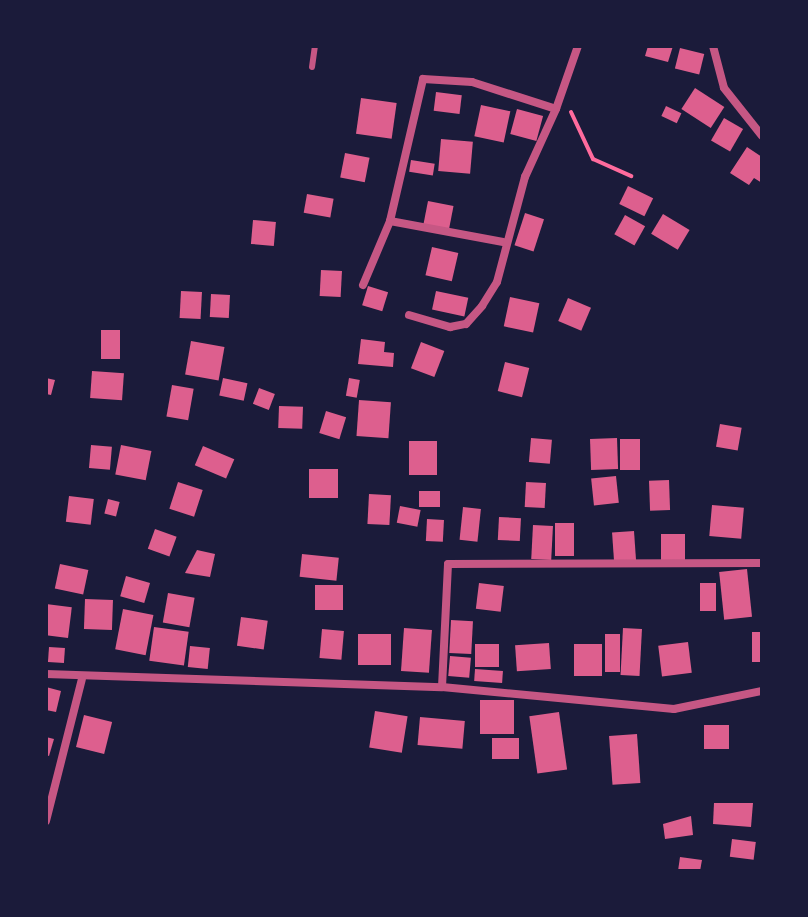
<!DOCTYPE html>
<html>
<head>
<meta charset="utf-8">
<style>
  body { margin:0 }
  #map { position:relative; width:808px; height:917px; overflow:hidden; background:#1b1b3a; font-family:Rubik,sans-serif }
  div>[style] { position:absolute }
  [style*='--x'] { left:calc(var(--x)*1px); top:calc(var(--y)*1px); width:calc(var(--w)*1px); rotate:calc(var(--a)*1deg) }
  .building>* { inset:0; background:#dd5f8e; transform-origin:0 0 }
  .path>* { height:4px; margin:-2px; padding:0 2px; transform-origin:2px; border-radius:2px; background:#ff6b9d }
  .service>* { height:6px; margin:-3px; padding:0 3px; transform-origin:3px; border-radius:3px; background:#c65784 }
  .minor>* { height:8px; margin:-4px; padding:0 4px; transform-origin:4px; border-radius:4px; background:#c65784 }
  span { translate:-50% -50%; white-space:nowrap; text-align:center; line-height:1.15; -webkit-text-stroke:7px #1b1b3a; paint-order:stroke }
  .frame { position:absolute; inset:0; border:48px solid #1b1b3a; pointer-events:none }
</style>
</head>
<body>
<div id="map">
  <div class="building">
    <i style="clip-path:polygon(648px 46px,673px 46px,668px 62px,645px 56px)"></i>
    <i style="left:680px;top:48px;width:25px;height:21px;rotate:14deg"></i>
    <i style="left:695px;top:88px;width:35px;height:25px;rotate:33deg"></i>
    <i style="left:436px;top:92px;width:26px;height:19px;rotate:7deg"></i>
    <i style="left:361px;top:98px;width:36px;height:36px;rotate:8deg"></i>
    <i style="left:481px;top:105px;width:30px;height:32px;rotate:12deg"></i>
    <i style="left:666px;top:106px;width:17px;height:11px;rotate:25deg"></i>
    <i style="left:517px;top:109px;width:27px;height:26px;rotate:15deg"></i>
    <i style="left:724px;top:118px;width:22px;height:26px;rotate:30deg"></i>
    <i style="left:441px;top:139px;width:32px;height:32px;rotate:5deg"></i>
    <i style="clip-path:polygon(747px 147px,762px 157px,762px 183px,754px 178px,749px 185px,730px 173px)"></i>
    <i style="left:345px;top:153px;width:25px;height:25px;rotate:11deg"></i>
    <i style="left:411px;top:160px;width:24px;height:12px;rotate:9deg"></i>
    <i style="left:628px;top:186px;width:28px;height:20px;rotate:26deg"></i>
    <i style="left:307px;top:194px;width:27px;height:19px;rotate:10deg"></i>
    <i style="left:428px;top:201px;width:26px;height:24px;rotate:11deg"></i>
    <i style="left:525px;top:213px;width:20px;height:34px;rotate:18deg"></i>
    <i style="left:663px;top:214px;width:31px;height:23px;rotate:31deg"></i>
    <i style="left:625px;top:215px;width:23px;height:22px;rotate:29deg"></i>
    <i style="left:253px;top:220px;width:23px;height:24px;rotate:5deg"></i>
    <i style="left:432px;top:247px;width:27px;height:29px;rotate:13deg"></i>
    <i style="left:321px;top:270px;width:21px;height:26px;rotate:3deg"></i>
    <i style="left:368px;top:286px;width:21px;height:20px;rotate:17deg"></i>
    <i style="left:181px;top:291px;width:21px;height:27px;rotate:3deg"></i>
    <i style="left:436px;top:291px;width:33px;height:19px;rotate:12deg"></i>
    <i style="left:211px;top:294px;width:19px;height:23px;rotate:3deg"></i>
    <i style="left:510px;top:297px;width:30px;height:30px;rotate:12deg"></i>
    <i style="left:568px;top:298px;width:25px;height:25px;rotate:23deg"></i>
    <i style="left:101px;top:330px;width:19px;height:29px"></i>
    <i style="clip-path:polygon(361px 339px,385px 342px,384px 352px,394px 353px,393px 367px,358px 364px)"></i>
    <i style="left:191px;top:341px;width:34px;height:34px;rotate:10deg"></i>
    <i style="left:421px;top:342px;width:25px;height:28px;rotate:21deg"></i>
    <i style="left:505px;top:362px;width:25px;height:30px;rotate:14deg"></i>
    <i style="left:92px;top:371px;width:32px;height:27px;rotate:4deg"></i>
    <i style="clip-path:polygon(46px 378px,55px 380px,51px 395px,46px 394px)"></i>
    <i style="left:223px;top:378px;width:25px;height:18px;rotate:12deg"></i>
    <i style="left:349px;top:378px;width:11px;height:18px;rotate:10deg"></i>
    <i style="left:172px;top:385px;width:22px;height:32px;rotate:10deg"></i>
    <i style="left:259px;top:388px;width:17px;height:17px;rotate:21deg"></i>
    <i style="left:359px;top:400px;width:32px;height:36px;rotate:4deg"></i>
    <i style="left:279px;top:406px;width:24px;height:22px;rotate:2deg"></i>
    <i style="left:326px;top:411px;width:21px;height:23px;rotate:17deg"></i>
    <i style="left:720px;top:424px;width:22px;height:23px;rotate:10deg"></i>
    <i style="left:531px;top:438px;width:21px;height:24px;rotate:5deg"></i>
    <i style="left:617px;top:438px;width:31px;height:27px;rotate:88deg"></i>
    <i style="left:620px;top:439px;width:20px;height:31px"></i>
    <i style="left:409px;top:441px;width:28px;height:34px"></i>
    <i style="left:91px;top:445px;width:21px;height:23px;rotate:5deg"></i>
    <i style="left:121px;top:445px;width:31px;height:30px;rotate:11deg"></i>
    <i style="left:203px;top:446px;width:34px;height:21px;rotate:23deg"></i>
    <i style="left:309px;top:469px;width:29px;height:29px"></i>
    <i style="left:616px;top:476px;width:27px;height:25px;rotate:84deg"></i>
    <i style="left:669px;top:480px;width:30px;height:20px;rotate:88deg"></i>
    <i style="left:178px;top:482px;width:26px;height:28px;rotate:18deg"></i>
    <i style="left:526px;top:482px;width:20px;height:25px;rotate:3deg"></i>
    <i style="left:419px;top:491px;width:21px;height:16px"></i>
    <i style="left:369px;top:494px;width:22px;height:30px;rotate:3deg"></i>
    <i style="left:69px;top:496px;width:25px;height:26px;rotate:7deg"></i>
    <i style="left:108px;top:499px;width:12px;height:15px;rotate:14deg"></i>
    <i style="left:712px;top:505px;width:32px;height:31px;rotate:5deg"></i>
    <i style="left:400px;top:506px;width:21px;height:17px;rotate:11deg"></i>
    <i style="left:463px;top:507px;width:18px;height:33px;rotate:6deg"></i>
    <i style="left:499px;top:517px;width:22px;height:23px;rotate:3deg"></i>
    <i style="left:427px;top:519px;width:17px;height:22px;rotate:3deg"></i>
    <i style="left:555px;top:523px;width:19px;height:33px"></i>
    <i style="left:533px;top:525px;width:20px;height:34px;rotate:3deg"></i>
    <i style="left:155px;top:529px;width:23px;height:21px;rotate:20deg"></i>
    <i style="left:634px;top:531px;width:29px;height:22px;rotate:86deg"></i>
    <i style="left:661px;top:534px;width:24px;height:27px"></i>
    <i style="clip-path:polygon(197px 550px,215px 554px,210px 577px,185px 573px)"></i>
    <i style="left:302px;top:554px;width:37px;height:23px;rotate:6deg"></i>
    <i style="left:60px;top:564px;width:29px;height:25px;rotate:12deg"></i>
    <i style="left:747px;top:569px;width:48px;height:28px;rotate:84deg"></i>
    <i style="left:126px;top:576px;width:25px;height:21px;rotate:16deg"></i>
    <i style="left:479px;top:583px;width:25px;height:26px;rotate:7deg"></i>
    <i style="left:700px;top:583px;width:16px;height:28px"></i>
    <i style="left:315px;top:585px;width:28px;height:25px"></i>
    <i style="left:168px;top:593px;width:27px;height:30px;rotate:10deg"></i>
    <i style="left:85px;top:599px;width:28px;height:30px;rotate:2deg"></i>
    <i style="left:46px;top:604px;width:26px;height:31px;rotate:7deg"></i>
    <i style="left:123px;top:609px;width:31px;height:41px;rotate:11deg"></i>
    <i style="left:241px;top:617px;width:27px;height:29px;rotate:8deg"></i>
    <i style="left:451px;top:620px;width:22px;height:33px;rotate:3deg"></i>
    <i style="left:154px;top:627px;width:35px;height:34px;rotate:8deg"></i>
    <i style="left:404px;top:628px;width:28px;height:43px;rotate:4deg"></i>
    <i style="left:623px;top:628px;width:19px;height:47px;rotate:3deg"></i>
    <i style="left:322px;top:629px;width:22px;height:29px;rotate:5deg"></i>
    <i style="left:752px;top:632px;width:10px;height:30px"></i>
    <i style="left:358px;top:634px;width:33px;height:31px"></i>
    <i style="left:605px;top:634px;width:15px;height:38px"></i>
    <i style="left:688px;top:642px;width:31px;height:30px;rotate:83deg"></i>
    <i style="left:549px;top:643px;width:26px;height:34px;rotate:86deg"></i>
    <i style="left:475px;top:644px;width:24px;height:23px"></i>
    <i style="left:574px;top:644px;width:28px;height:32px"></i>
    <i style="left:190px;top:646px;width:20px;height:21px;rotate:6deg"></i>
    <i style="left:49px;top:647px;width:16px;height:15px;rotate:4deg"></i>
    <i style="left:450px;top:656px;width:21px;height:20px;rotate:5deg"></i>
    <i style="left:475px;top:669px;width:28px;height:12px;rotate:4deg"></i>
    <i style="clip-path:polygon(46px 687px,61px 691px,56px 712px,46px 710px)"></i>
    <i style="left:480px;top:700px;width:34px;height:34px"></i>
    <i style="left:375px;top:711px;width:33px;height:37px;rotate:9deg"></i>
    <i style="left:559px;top:712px;width:58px;height:30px;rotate:82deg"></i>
    <i style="left:84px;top:715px;width:29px;height:33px;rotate:14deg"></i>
    <i style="left:420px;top:717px;width:45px;height:28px;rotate:5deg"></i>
    <i style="left:704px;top:725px;width:25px;height:24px"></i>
    <i style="left:637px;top:734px;width:49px;height:28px;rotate:86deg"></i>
    <i style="clip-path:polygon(46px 737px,54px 739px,49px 756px,46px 755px)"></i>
    <i style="left:492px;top:738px;width:27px;height:21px"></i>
    <i style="clip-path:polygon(714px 803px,753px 803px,751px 827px,713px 824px)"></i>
    <i style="clip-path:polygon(691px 816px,693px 835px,665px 839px,663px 824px)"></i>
    <i style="left:732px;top:839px;width:24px;height:18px;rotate:7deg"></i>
    <i style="clip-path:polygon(680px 857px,702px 860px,700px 871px,678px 871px)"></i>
  </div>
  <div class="path">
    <i style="--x:571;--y:112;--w:52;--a:64.9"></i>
    <i style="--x:593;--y:159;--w:42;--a:24.1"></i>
  </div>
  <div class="service">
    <i style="--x:312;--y:67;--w:21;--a:-82"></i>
  </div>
  <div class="minor">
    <i style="--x:713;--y:46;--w:43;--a:75.3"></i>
    <i style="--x:724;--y:88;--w:61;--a:51.6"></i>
    <i style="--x:390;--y:221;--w:115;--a:10.5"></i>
    <i style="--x:363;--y:285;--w:69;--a:-67.1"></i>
    <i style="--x:390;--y:221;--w:146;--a:-76.9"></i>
    <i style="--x:423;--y:79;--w:49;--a:3.5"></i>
    <i style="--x:472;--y:82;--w:88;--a:17.8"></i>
    <i style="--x:556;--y:109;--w:67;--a:-70.8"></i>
    <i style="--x:409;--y:315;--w:43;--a:16.3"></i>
    <i style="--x:450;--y:327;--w:16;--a:-11"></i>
    <i style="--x:466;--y:324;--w:24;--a:-48"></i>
    <i style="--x:482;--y:306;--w:28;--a:-58"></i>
    <i style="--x:497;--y:282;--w:109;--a:-75.1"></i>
    <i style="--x:525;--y:177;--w:75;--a:-65.5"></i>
    <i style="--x:46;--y:674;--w:396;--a:1.9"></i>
    <i style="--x:442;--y:687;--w:233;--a:5.4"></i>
    <i style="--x:674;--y:709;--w:90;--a:-11.6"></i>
    <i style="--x:442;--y:687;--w:123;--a:-87.2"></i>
    <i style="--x:448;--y:564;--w:314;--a:-0.2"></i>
    <i style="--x:46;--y:821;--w:146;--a:-75.8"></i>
  </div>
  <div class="frame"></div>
</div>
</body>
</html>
